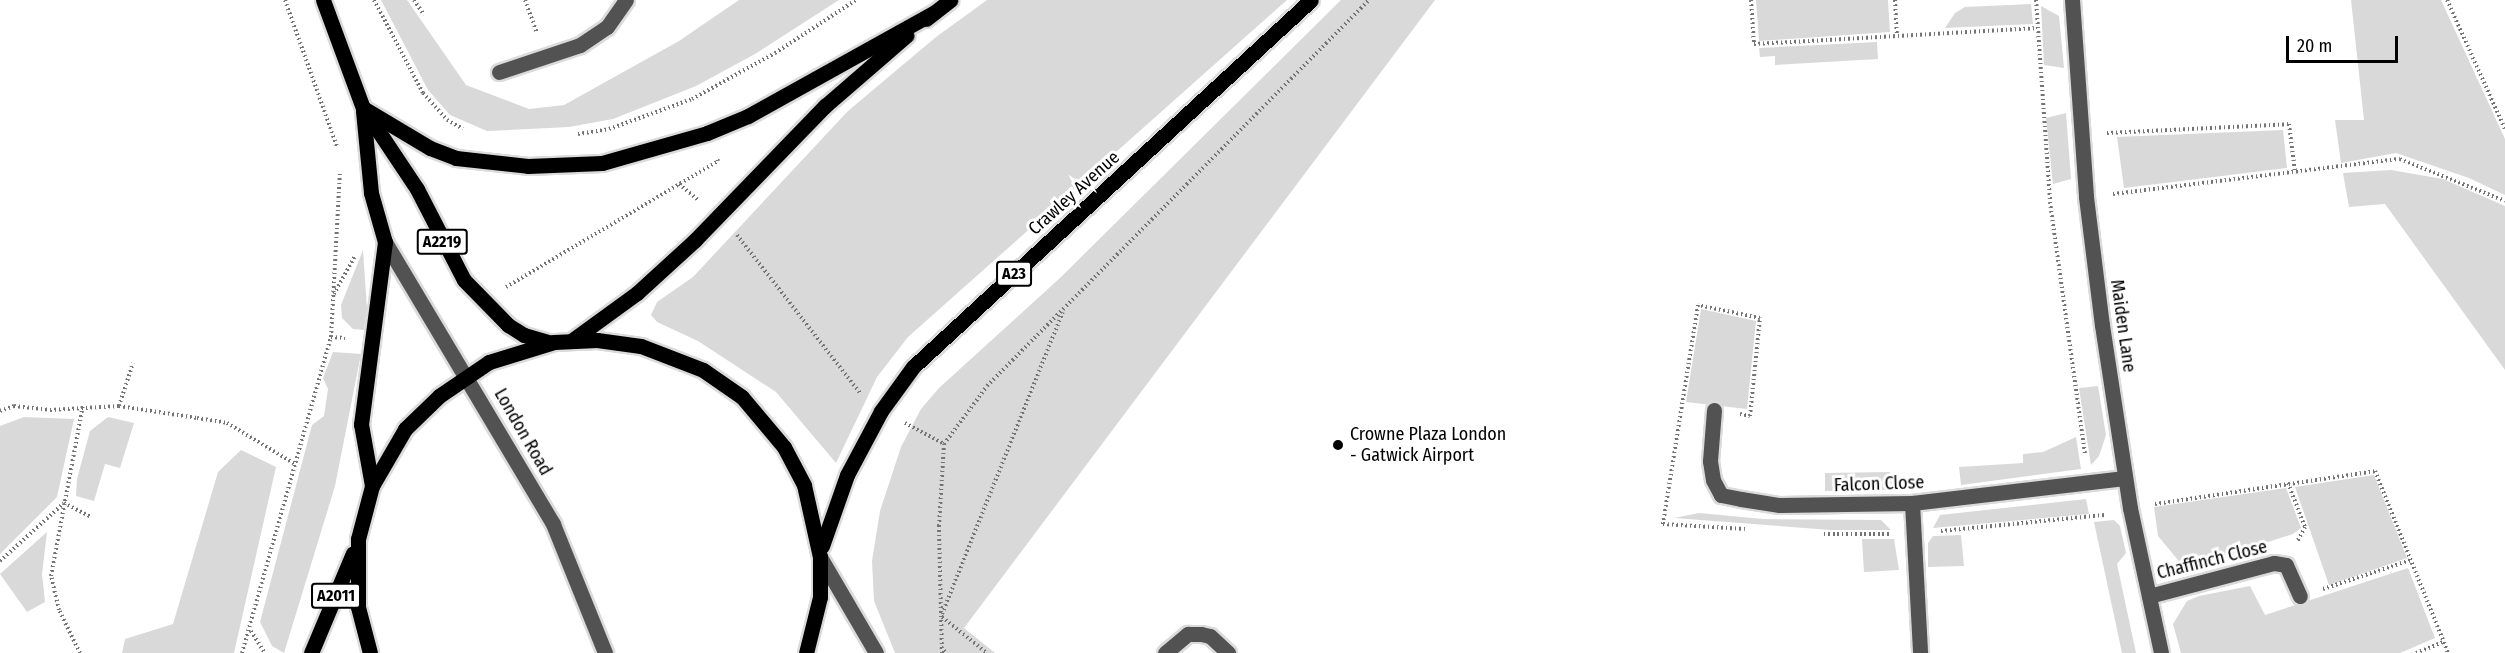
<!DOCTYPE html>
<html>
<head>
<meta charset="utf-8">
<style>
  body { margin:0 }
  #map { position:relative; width:2505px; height:653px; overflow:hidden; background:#fff; font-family:"Fira Sans Condensed",sans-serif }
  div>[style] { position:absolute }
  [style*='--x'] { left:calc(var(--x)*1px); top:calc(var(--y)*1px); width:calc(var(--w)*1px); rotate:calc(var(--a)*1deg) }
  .green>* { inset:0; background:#d9d9d9 }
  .path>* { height:4px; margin-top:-2px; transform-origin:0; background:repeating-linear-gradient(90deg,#747474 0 1.5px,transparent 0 4.5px) }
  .roads { filter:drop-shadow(2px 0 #dbdbdb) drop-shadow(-2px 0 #dbdbdb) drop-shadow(0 2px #dbdbdb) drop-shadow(0 -2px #dbdbdb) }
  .minor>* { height:15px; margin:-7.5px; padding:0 7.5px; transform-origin:7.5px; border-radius:7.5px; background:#525252 }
  .major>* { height:15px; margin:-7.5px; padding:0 7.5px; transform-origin:7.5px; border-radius:7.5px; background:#000 }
  .dots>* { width:16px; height:16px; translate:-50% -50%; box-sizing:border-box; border:3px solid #fff; border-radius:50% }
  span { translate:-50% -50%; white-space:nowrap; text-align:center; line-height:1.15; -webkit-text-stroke:6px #fff; paint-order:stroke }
  .shield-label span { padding:2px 4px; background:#fff; border:2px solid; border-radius:4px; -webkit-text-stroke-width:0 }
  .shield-label { font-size:16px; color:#000; font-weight:700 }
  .street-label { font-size:18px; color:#000 }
  .poi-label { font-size:18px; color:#000 }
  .left { translate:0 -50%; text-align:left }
  .scale { position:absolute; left:2286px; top:36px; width:112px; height:27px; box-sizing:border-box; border:3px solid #000; border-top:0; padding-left:8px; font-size:18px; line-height:21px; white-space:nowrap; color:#000; -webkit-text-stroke:4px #fff; paint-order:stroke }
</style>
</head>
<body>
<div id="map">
  <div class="green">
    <i style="clip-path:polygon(381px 0,407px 0,466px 85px,529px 109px,564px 105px,679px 41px,739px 0,839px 0,755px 54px,696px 86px,613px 119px,569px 127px,487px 131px,450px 115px,428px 90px)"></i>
    <i style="clip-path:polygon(987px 0,1287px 0,908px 337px,877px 377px,836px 463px,776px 392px,698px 341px,657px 322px,651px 315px,657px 302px,693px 277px,848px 111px,936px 37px)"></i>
    <i style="clip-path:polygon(1341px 0,1435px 0,964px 628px,995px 653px,895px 653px,874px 601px,872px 561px,880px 511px,901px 447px,921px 409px,939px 388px,1060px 278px)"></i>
    <i style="clip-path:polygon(1756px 0,1888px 0,1890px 32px,1759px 41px)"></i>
    <i style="clip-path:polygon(2351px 0,2441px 0,2505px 139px,2505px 195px,2469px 178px,2396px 153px,2341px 163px,2335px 120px,2364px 120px)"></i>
    <i style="clip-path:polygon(2031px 4px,2033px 24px,1945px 28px,1955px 13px,1965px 7px)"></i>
    <i style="clip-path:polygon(2041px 6px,2059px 16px,2064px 68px,2044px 65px)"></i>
    <i style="clip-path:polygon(1877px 42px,1878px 59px,1775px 65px,1775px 56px,1760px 57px,1759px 48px)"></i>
    <i style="clip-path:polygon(2066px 113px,2071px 179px,2053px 184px,2046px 118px)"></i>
    <i style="clip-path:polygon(2283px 130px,2287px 168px,2124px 188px,2117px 137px)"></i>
    <i style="clip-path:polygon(2391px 170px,2443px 179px,2505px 206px,2505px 370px,2385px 204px,2349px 207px,2343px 173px)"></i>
    <i style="clip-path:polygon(363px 250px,367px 309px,364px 330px,353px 329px,342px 318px,341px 305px)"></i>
    <i style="clip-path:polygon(1701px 309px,1756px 321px,1747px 409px,1686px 402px)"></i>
    <i style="clip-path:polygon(333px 352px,361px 354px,335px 486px,284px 653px,272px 646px,260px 622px,312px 425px,324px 416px,328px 389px,323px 378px)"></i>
    <i style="clip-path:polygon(2098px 386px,2106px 435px,2099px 456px,2091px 465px,2079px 388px)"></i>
    <i style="clip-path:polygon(24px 417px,74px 419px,57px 497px,0 554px,0 426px)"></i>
    <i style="clip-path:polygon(108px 417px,134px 423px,120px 468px,105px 464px,94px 501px,76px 496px,77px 479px,90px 431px)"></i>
    <i style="clip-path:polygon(2076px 437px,2081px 469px,1961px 485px,1959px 467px,2023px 463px,2023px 454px,2043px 452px)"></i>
    <i style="clip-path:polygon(241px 450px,276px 467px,234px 653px,122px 653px,125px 639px,173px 624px,218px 472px)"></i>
    <i style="clip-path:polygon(1890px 472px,1894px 485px,1890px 490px,1825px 491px,1825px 473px)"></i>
    <i style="clip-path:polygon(2374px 475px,2407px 558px,2329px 585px,2295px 487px)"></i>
    <i style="clip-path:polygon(2286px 488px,2301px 528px,2293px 534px,2191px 567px,2173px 566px,2178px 560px,2158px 536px,2154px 507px)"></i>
    <i style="clip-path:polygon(2086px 499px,2089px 514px,1933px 528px,1940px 515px)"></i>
    <i style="clip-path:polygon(1699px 513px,1763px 519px,1881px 520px,1891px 530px,1831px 530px,1674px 518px)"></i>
    <i style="clip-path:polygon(2114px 520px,2120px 526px,2126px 553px,2117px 564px,2136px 653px,2122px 653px,2094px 522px)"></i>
    <i style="clip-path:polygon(47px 532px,42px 574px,45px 602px,27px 612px,0 574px)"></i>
    <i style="clip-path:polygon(1961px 535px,1964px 566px,1928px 567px,1928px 543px,1933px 536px)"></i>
    <i style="clip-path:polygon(1862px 539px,1894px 539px,1899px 570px,1864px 572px)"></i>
    <i style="clip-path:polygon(2408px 568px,2435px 638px,2400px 653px,2181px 653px,2173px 624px,2187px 601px,2199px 596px,2250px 586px,2265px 615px)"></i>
  </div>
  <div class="path">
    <i style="--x:285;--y:0;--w:156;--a:70.5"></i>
    <i style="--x:374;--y:0;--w:105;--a:62.2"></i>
    <i style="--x:423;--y:93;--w:36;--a:48"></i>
    <i style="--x:447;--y:120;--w:18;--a:29"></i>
    <i style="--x:414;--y:0;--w:18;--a:56"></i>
    <i style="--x:525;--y:0;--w:35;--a:70"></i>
    <i style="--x:1751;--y:0;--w:44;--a:86.1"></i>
    <i style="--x:1754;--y:44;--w:282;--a:-3.2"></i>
    <i style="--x:1895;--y:0;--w:36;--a:87"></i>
    <i style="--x:2036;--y:0;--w:202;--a:86"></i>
    <i style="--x:2050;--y:202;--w:255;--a:82.1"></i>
    <i style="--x:2447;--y:0;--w:141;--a:65.8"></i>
    <i style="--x:2107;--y:133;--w:182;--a:-2.8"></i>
    <i style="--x:2289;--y:124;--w:48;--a:82.9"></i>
    <i style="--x:578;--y:134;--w:31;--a:-9"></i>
    <i style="--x:609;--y:129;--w:88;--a:-19.9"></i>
    <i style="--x:692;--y:99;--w:95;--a:-29"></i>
    <i style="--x:775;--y:53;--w:97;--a:-33.2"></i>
    <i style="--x:679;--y:184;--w:25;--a:40"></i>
    <i style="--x:2113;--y:194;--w:289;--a:-7"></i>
    <i style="--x:2400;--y:159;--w:113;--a:21.8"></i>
    <i style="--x:737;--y:235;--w:202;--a:52.1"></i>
    <i style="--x:506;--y:287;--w:247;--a:-30.7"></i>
    <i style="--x:718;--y:161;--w:3;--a:-108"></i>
    <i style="--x:334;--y:294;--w:43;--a:-61.1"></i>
    <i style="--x:331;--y:337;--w:14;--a:4"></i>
    <i style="--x:119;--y:406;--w:45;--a:-72"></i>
    <i style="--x:0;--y:411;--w:15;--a:-20"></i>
    <i style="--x:14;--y:406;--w:36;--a:6"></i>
    <i style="--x:50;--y:410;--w:69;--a:-3.3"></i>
    <i style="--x:119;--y:406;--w:79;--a:8.7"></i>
    <i style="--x:197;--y:418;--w:30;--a:9"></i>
    <i style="--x:227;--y:423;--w:79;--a:31.1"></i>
    <i style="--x:1740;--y:414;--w:10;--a:11"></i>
    <i style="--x:1750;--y:416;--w:99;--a:-84.2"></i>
    <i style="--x:1760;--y:318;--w:63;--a:-168.2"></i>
    <i style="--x:1698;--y:305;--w:222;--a:99.1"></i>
    <i style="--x:1663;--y:524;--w:82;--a:3.5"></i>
    <i style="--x:905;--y:423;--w:44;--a:28.3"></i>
    <i style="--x:2288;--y:483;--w:47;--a:68.9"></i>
    <i style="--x:2305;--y:527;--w:17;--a:118"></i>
    <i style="--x:2155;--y:504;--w:222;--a:-8.5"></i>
    <i style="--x:2375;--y:471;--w:196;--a:68.1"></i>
    <i style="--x:1941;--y:531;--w:164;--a:-5.6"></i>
    <i style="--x:1824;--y:534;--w:65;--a:0"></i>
    <i style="--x:0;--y:561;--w:86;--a:-42.2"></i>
    <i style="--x:64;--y:503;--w:29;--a:27"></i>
    <i style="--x:2323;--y:589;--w:93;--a:-18.2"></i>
    <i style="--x:942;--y:614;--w:325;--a:-68.2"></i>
    <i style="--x:942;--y:617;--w:58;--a:38.7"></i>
    <i style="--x:251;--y:631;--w:26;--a:58"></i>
    <i style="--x:941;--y:647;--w:8;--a:50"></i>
    <i style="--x:80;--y:653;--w:48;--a:-116"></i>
    <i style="--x:59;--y:610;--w:35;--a:-103"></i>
    <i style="--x:51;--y:576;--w:174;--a:-79.4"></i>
    <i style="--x:242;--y:653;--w:328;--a:-74.3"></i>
    <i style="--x:331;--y:337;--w:166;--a:-86.9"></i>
    <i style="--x:942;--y:653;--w:127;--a:-91.4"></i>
    <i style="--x:939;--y:526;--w:82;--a:-86.5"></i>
    <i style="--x:944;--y:444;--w:72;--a:-53.4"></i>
    <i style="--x:987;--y:386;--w:543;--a:-45.3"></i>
    <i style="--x:2416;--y:653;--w:29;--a:-22"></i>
  </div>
  <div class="roads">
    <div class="minor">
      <i style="--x:2072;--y:0;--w:197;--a:85.9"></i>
      <i style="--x:2086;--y:197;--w:129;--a:82.9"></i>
      <i style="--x:2102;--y:325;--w:185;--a:81.3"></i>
      <i style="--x:2130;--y:508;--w:148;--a:77.9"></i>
      <i style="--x:499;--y:72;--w:85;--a:-18.4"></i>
      <i style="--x:580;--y:45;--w:32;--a:-34"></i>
      <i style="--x:607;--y:27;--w:33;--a:-55"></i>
      <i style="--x:385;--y:242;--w:328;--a:59.2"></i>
      <i style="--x:553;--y:524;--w:139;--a:68"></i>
      <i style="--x:1714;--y:410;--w:51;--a:94.5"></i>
      <i style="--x:1710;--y:461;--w:19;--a:81"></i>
      <i style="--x:1713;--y:480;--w:17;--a:62"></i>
      <i style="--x:1721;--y:495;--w:20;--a:11"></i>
      <i style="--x:1741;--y:499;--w:39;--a:9"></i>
      <i style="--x:1780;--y:505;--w:132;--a:-0.9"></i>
      <i style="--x:1912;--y:503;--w:214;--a:-6.7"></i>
      <i style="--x:1912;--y:503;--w:150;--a:86.9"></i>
      <i style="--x:820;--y:557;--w:111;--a:59.7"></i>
      <i style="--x:2149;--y:596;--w:129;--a:-14.8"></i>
      <i style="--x:2274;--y:563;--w:12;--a:9"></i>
      <i style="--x:2286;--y:565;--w:34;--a:66"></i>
      <i style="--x:1165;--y:653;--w:30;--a:-40"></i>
      <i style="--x:1188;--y:634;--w:13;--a:0"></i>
      <i style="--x:1201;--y:634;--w:9;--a:13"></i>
      <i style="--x:1210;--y:636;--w:25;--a:43"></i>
    </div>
    <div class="major">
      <i style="--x:323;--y:0;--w:115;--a:69.7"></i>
      <i style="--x:363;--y:108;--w:97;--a:56.3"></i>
      <i style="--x:417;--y:189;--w:102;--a:62.7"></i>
      <i style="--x:464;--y:280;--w:63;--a:45.6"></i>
      <i style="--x:508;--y:325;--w:19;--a:32"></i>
      <i style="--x:524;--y:335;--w:26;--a:16"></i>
      <i style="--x:926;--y:19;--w:31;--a:-38"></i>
      <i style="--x:363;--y:108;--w:78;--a:30.8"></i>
      <i style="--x:430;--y:148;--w:28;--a:21"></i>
      <i style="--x:456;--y:158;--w:72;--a:6.3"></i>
      <i style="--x:528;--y:166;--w:74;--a:-2.3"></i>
      <i style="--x:602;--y:163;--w:109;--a:-15.9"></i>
      <i style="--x:707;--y:133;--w:44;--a:-22.5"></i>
      <i style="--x:748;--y:116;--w:212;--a:-29.1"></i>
      <i style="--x:363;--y:111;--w:82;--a:84.4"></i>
      <i style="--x:371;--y:193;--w:51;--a:74.1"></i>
      <i style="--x:385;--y:242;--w:184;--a:97.5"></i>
      <i style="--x:361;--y:424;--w:63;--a:79.9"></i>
      <i style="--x:571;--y:341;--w:82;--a:-36"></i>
      <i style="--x:637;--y:293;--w:79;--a:-42.4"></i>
      <i style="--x:695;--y:240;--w:187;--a:-45.9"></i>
      <i style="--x:825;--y:106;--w:108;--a:-40.9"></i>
      <i style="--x:822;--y:546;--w:75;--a:-70.6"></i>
      <i style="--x:847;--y:475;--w:72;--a:-62"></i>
      <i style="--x:881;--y:411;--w:54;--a:-54"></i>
      <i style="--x:913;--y:367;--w:541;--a:-42.68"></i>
      <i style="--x:311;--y:653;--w:108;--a:-67.2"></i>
      <i style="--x:370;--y:653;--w:48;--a:-104.6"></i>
      <i style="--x:358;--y:607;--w:68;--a:-90"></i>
      <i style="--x:358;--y:539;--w:55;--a:-75.2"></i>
      <i style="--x:372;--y:486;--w:66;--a:-59.9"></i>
      <i style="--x:405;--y:429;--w:47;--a:-44.1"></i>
      <i style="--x:439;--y:396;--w:60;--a:-34.2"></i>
      <i style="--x:489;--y:362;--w:68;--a:-17.1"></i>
      <i style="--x:554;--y:342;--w:43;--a:-2.7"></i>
      <i style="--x:597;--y:340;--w:44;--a:7.8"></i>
      <i style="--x:641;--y:346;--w:66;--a:21.2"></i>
      <i style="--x:703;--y:370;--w:47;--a:34.7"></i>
      <i style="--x:742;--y:397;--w:65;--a:50"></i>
      <i style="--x:784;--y:447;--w:43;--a:62.2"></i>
      <i style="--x:804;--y:485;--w:74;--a:77.5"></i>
      <i style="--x:820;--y:557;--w:40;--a:90"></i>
      <i style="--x:820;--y:597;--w:58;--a:104"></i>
    </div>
  </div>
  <div class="dots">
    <i style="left:1338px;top:445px;background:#000"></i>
  </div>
  <div class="shield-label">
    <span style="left:442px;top:242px">A2219</span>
    <span style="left:1014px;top:274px">A23</span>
    <span style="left:336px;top:596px">A2011</span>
  </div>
  <div class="street-label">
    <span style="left:1074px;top:193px;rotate:-42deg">Crawley Avenue</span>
    <span style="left:2123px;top:326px;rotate:82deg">Maiden Lane</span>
    <span style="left:523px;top:432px;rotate:60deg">London Road</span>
    <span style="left:1879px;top:484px;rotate:-2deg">Falcon Close</span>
    <span style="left:2212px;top:560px;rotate:-14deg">Chaffinch Close</span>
  </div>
  <div class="poi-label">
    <span class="left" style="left:1350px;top:445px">Crowne Plaza London<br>- Gatwick Airport</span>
  </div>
  <div class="scale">20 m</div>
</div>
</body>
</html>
